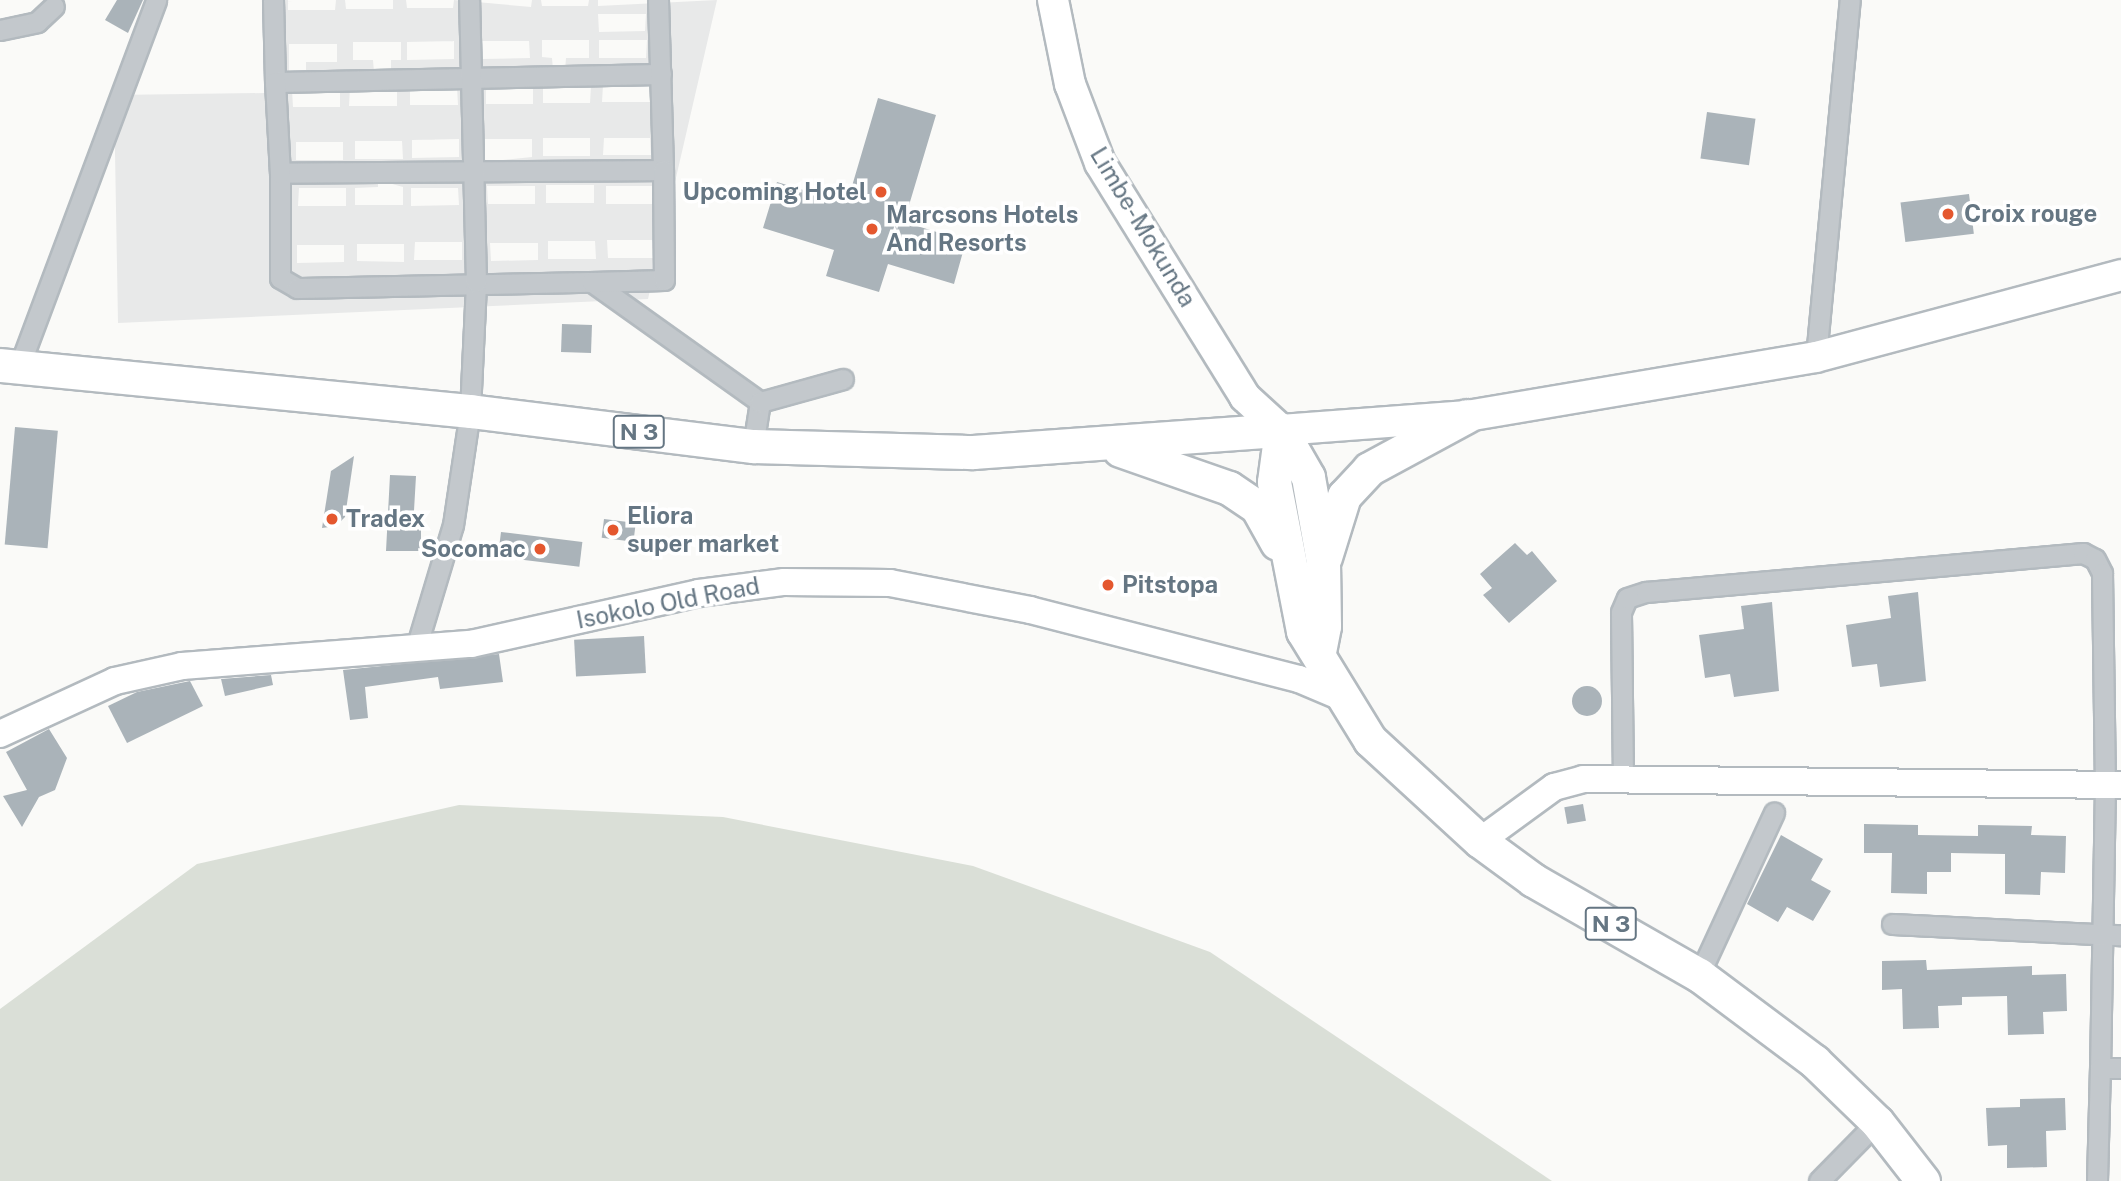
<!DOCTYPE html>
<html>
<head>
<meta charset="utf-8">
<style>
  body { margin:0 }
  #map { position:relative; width:2121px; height:1181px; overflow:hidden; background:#fafaf8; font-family:"Public Sans",sans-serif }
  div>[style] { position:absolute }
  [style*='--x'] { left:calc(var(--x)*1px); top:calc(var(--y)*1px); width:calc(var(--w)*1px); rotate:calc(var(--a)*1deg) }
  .built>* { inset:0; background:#e8e9e9 }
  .green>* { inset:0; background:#dadfd7 }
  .building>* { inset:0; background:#aab3b9; transform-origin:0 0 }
  .round { border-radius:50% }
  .roads { filter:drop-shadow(2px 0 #b3babf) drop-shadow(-2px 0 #b3babf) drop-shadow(0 2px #b3babf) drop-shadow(0 -2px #b3babf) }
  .street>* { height:19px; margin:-9.5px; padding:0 9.5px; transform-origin:9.5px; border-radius:9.5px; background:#c3c8cc }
  .secondary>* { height:26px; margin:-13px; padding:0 13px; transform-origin:13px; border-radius:13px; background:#fff }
  .primary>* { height:30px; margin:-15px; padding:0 15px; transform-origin:15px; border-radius:15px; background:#fff }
  .highway>* { height:33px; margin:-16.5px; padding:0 16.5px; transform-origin:16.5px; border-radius:16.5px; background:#fff }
  .dots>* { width:19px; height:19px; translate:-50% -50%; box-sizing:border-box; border:4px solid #fff; border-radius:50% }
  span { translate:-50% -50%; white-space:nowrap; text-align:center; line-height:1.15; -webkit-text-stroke:7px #fff; paint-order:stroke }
  .shield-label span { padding:2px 5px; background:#fff; border:2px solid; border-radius:5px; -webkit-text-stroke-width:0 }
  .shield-label { font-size:23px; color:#657683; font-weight:700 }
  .poi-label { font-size:24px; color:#657683; font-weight:700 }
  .right { translate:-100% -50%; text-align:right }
  .left { translate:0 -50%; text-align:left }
  .street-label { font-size:24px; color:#657683 }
</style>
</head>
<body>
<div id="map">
  <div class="built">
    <i style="clip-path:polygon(evenodd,263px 0,288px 0,288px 10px,335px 10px,336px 0,345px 0,346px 9px,393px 9px,393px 0,406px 0,407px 8px,453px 8px,454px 0,531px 7px,532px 0,541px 0,542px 6px,588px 6px,589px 0,598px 0,598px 6px,717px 0,648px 299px,118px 323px,114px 95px,265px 93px,263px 0,598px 14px,646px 14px,645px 31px,599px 32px,598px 14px,263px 0,542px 40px,589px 40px,589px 58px,566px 58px,565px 70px,553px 70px,552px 58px,542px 57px,542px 40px,263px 0,599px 40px,647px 40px,646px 58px,599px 58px,599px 40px,263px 0,454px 41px,454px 59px,407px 60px,407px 42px,454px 41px,263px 0,482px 41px,529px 41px,530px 58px,482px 59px,482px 41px,263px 0,353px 42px,401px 42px,401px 60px,391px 60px,391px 72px,374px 72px,373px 60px,353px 60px,353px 42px,263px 0,289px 44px,337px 44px,337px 62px,306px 62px,306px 74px,289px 73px,289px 44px,263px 0,649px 84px,650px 102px,602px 102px,603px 85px,649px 84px,263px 0,543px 85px,591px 86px,590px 103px,543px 103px,543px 85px,263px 0,486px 86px,533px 86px,533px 104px,486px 104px,486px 86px,263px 0,457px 87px,458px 105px,410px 105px,410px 88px,457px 87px,263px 0,350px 88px,397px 89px,397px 106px,349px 106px,350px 88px,263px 0,340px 89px,340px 107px,293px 107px,292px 90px,340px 89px,263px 0,543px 138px,590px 138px,590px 156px,543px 156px,543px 138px,263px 0,604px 138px,650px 138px,651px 155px,603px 155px,604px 138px,263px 0,459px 139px,459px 157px,412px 158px,412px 140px,459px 139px,263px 0,484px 139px,532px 139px,532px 157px,484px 162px,484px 139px,263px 0,402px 141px,403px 159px,355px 159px,355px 141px,402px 141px,263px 0,296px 142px,343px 142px,343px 160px,296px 160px,296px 142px,263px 0,378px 180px,403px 187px,403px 205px,355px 205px,355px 188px,378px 187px,378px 180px,263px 0,546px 185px,594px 185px,594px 203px,546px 203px,546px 185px,263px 0,487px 186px,535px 186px,535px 204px,488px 204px,487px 186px,263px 0,606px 186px,654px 186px,654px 204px,606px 204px,606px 186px,263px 0,299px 188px,346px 188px,346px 206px,298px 206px,299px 188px,263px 0,411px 188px,458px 188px,459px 205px,411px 206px,411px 188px,263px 0,607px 240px,655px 240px,655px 258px,608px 258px,607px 240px,263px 0,548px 241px,595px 241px,596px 259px,548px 259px,548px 241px,263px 0,415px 242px,462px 242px,462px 260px,414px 260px,415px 242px,263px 0,490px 243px,538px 243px,538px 260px,491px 261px,490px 243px,263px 0,357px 244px,404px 244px,404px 262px,357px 261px,357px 244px,263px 0,297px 245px,344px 245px,344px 262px,297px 263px,297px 245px)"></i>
  </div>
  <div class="green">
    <i style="clip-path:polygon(459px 805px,723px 817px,973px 866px,1210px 952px,1552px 1181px,0 1181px,0 1009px,197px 864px)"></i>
  </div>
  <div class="building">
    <i style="clip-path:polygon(117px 0,143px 0,128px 33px,105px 20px)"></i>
    <i style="clip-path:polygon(878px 98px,936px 115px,904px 222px,966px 241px,954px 284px,888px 264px,879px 292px,826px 276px,834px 250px,763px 228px,777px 182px,847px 203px)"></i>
    <i style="left:1707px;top:112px;width:49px;height:47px;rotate:8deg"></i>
    <i style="left:1969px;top:194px;width:40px;height:69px;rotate:83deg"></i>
    <i style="left:562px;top:324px;width:30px;height:28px;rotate:2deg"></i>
    <i style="left:15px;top:427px;width:43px;height:118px;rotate:5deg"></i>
    <i style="clip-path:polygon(354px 456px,345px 517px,336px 526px,322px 528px,331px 471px)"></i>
    <i style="clip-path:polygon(390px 475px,416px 476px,413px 528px,421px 529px,421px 551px,386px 551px)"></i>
    <i style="left:604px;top:519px;width:32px;height:19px;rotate:7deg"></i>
    <i style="left:501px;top:532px;width:82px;height:25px;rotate:7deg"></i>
    <i style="clip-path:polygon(1515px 543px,1527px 555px,1532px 551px,1557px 581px,1509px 623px,1483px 595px,1492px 588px,1480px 574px)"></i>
    <i style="clip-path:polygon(1918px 592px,1926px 681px,1880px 687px,1877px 664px,1852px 667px,1846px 625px,1891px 618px,1888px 596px)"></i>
    <i style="clip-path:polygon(1772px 602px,1779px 691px,1734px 697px,1730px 674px,1705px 678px,1699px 635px,1744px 629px,1741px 606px)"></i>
    <i style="left:644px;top:636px;width:37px;height:70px;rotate:87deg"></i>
    <i style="clip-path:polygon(499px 654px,503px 682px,440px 689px,438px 677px,365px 687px,368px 718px,350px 720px,343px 670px)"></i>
    <i style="clip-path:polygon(271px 675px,273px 685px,225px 696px,221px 679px)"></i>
    <i style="clip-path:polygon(190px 681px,203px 706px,127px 743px,108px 706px,137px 692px)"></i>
    <i class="round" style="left:1572px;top:686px;width:30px;height:30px"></i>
    <i style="clip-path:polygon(49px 729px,67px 758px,55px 790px,39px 797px,22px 827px,3px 796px,27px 790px,6px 752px)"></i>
    <i style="left:1583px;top:804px;width:17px;height:19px;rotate:80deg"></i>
    <i style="clip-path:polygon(1864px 824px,1918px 825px,1918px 835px,1978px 836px,1978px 825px,2032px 826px,2031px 835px,2066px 836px,2065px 873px,2041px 872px,2040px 895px,2005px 894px,2005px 854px,1951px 853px,1951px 872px,1927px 872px,1927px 894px,1891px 893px,1892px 853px,1864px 853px)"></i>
    <i style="clip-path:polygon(1781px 835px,1823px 859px,1811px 880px,1831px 891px,1813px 921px,1787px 907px,1778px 922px,1747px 904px)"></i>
    <i style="clip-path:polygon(1926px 960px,1927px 970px,2032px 966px,2032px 975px,2066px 974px,2067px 1011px,2043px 1012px,2044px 1034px,2008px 1035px,2007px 996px,1962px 997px,1962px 1005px,1938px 1006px,1939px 1028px,1903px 1029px,1902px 989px,1882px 990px,1882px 961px)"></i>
    <i style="clip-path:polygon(2065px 1098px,2066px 1130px,2046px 1131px,2047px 1167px,2007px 1168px,2007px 1145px,1988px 1146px,1986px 1108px,2020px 1107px,2020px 1099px)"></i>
  </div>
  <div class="roads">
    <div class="street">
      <i style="--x:273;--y:0;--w:82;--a:88.6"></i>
      <i style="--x:275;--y:82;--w:386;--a:-1.2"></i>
      <i style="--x:658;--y:0;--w:170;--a:88.3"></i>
      <i style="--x:663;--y:170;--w:383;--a:179.6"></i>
      <i style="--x:280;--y:173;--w:105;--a:90"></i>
      <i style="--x:280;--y:278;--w:20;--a:30"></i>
      <i style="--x:297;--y:288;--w:295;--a:-1.2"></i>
      <i style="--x:592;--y:282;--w:206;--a:35.5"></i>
      <i style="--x:0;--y:30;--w:38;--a:-12"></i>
      <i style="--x:37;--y:22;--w:23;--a:-43"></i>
      <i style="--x:275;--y:82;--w:91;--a:86.9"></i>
      <i style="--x:592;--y:282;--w:72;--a:-1.6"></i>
      <i style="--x:664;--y:280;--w:110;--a:-90.5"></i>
      <i style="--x:1816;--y:357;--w:359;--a:-84.6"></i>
      <i style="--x:19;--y:367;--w:392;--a:-69.5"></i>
      <i style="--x:753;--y:446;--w:45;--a:-81"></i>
      <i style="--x:760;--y:402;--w:86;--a:-15.5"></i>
      <i style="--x:416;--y:648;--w:128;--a:-73.3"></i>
      <i style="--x:453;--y:525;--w:115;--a:-81.5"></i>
      <i style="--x:470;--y:411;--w:129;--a:-87.3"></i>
      <i style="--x:476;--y:282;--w:282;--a:-91.4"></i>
      <i style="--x:1623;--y:778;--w:166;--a:-90.7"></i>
      <i style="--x:1621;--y:612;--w:15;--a:-67"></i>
      <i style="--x:1627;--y:598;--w:20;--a:-18"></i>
      <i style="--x:1646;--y:592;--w:439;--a:-5.1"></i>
      <i style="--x:2083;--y:553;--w:13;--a:27"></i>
      <i style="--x:2095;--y:559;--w:16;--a:63"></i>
      <i style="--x:2102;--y:573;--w:212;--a:89.2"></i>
      <i style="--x:2105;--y:785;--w:283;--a:91"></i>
      <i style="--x:1892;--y:924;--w:229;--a:2.8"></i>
      <i style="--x:1699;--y:975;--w:179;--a:-65.2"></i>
      <i style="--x:1819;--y:1181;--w:83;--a:-45.5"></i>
      <i style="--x:2097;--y:1181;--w:113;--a:-88.5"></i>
      <i style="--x:2100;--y:1068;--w:21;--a:0"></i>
    </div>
    <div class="secondary">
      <i style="--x:0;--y:734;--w:127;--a:-24.7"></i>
      <i style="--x:115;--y:681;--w:69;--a:-12.6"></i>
      <i style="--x:182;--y:666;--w:290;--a:-4.4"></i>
      <i style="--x:471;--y:644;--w:234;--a:-12.6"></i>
      <i style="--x:699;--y:593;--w:86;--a:-7.4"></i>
      <i style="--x:784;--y:582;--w:106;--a:0.5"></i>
      <i style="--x:890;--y:583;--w:143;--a:10.9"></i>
      <i style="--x:1030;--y:610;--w:278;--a:14.4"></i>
      <i style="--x:1299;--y:679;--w:43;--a:23"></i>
      <i style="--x:1480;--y:841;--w:92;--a:-36.1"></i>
      <i style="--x:1554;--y:787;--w:30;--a:-15"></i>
      <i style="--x:1583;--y:779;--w:538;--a:0.64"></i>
    </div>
    <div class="primary">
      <i style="--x:1053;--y:0;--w:86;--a:78.6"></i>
      <i style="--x:1070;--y:84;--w:85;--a:69.2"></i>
      <i style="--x:1100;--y:163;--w:275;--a:58.2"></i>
      <i style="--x:1245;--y:397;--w:49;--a:42.5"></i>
      <i style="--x:1281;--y:430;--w:187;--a:-4.3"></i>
      <i style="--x:1467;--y:416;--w:354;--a:-9.6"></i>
      <i style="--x:1816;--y:357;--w:316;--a:-15"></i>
    </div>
    <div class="highway">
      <i style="--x:0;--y:365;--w:472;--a:5.6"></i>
      <i style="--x:470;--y:411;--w:285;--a:7.1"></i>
      <i style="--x:753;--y:446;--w:220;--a:1.6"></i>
      <i style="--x:973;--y:452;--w:309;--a:-4.1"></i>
      <i style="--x:1281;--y:430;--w:52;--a:97.7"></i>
      <i style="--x:1274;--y:482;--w:152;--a:79"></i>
      <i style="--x:1303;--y:631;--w:128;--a:58.4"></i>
      <i style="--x:1370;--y:740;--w:149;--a:42.6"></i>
      <i style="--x:1480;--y:841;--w:66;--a:36.3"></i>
      <i style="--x:1533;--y:880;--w:191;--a:29.8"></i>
      <i style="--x:1699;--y:975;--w:144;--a:36.8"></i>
      <i style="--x:1814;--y:1061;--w:88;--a:44.1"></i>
      <i style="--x:1877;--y:1122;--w:75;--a:52.1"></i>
      <i style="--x:1281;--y:430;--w:54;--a:60.1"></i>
      <i style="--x:1308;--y:477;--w:86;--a:80"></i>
      <i style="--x:1323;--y:562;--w:64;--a:89.1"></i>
      <i style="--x:1324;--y:626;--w:25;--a:101"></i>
      <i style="--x:1120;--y:450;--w:115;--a:19.2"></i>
      <i style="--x:1229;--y:488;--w:34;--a:34"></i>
      <i style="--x:1257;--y:507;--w:41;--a:60.9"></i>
      <i style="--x:1325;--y:557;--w:64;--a:-72.7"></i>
      <i style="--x:1344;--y:496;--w:37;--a:-47"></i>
      <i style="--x:1369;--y:469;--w:111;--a:-28.4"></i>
    </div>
  </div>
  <div class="dots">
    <i style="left:881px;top:192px;background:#e4572e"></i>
    <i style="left:1948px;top:214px;background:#e4572e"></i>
    <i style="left:872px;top:229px;background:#e4572e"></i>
    <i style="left:332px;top:519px;background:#e4572e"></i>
    <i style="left:613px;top:530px;background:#e4572e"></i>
    <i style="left:540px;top:549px;background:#e4572e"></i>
    <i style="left:1108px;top:585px;background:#e4572e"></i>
  </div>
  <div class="shield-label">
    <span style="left:639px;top:432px">N 3</span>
    <span style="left:1611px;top:924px">N 3</span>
  </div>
  <div class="poi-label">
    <span class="right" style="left:867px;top:192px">Upcoming Hotel</span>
    <span class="left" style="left:1964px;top:214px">Croix rouge</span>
    <span class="left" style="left:886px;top:229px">Marcsons Hotels<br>And Resorts</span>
    <span class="left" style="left:627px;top:530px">Eliora<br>super market</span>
    <span class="left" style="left:346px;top:519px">Tradex</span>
    <span class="right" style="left:526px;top:549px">Socomac</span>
    <span class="left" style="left:1122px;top:585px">Pitstopa</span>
  </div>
  <div class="street-label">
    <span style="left:1143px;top:227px;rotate:59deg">Limbe-Mokunda</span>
    <span style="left:668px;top:603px;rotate:-11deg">Isokolo Old Road</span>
  </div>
</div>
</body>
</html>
